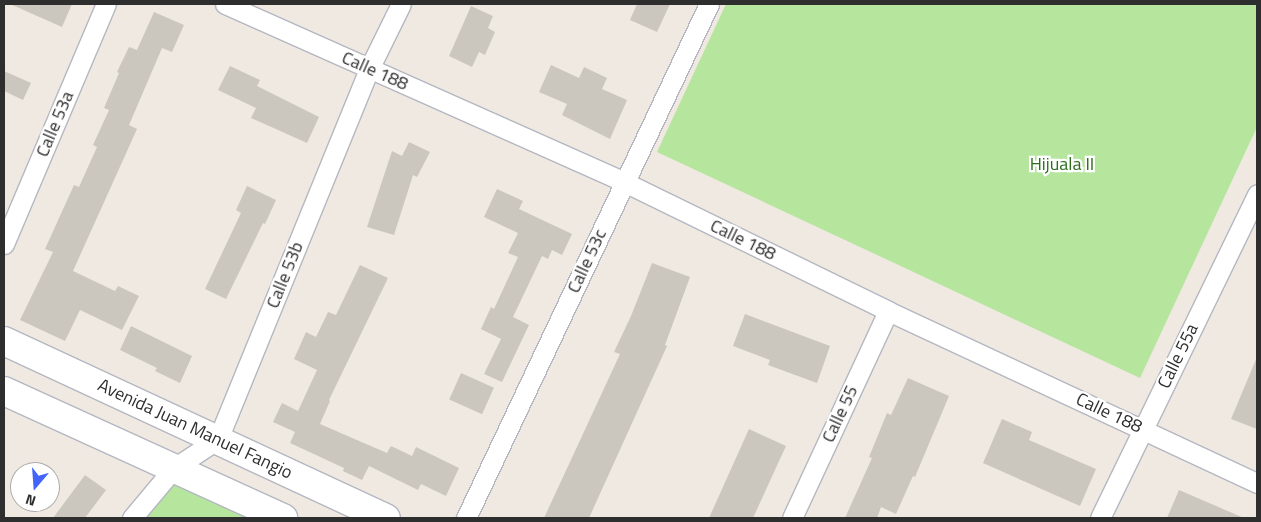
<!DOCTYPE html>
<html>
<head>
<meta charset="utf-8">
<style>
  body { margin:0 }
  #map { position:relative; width:1261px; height:522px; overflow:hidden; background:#efe9e1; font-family:"Titillium Web",sans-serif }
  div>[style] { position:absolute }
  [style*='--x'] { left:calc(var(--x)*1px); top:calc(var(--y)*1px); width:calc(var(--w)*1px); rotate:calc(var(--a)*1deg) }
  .green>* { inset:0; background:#b6e59e }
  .building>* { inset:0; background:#cbc7bf; transform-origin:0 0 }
  .roads { filter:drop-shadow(1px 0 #b4b7c1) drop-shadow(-1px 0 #b4b7c1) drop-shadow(0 1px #b4b7c1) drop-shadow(0 -1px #b4b7c1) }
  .street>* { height:19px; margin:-9.5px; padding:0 9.5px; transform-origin:9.5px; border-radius:9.5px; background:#fff }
  .secondary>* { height:28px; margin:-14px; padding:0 14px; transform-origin:14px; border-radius:14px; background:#fff }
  span { translate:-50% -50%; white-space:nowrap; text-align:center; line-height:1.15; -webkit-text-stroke:4.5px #fff; paint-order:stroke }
  .street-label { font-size:18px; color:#2e2e2e }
  .park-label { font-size:18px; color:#2c6e1b }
  .frame { position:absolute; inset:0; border:5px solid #2e2e2e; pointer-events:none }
  .north { position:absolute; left:10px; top:462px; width:50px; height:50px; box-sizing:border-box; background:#fff; border:1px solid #ababab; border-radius:50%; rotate:198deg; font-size:14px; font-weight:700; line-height:20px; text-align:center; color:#2e2e2e }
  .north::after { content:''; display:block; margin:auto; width:18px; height:22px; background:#4264fb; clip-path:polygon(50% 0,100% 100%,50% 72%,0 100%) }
</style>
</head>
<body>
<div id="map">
  <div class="green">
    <i style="clip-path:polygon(726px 4px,1257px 4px,1257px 127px,1140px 378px,657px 152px)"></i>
    <i style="clip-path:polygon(177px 474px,273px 518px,144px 518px)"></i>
  </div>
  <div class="building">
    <i style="clip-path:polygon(10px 4px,72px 4px,62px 27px)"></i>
    <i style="clip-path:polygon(637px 4px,670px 4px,657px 32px,630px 20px)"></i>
    <i style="clip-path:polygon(471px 6px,493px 16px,488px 28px,495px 32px,485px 55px,479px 52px,472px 67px,449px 56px)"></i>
    <i style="clip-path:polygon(154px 12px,184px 25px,172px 52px,162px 48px,129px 125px,137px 129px,73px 271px,115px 291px,118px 286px,139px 296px,122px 330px,80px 310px,65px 341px,20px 320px,53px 252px,45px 249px,74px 185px,79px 187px,97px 147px,93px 145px,109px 110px,104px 108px,119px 73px,117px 72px,129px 47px,137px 50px)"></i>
    <i style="clip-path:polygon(551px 65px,579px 78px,584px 67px,607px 78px,602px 89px,627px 100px,610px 139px,562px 115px,567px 104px,539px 92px)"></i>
    <i style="clip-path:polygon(230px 66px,260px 80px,257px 86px,319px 117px,307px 143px,251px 118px,256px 108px,218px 90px)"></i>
    <i style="clip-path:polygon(4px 71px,31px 83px,23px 100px,4px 91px)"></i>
    <i style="clip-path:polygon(409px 142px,430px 152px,417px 177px,413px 175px,394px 235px,367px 227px,392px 151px,402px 156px)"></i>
    <i style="clip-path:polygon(247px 186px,276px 200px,265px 224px,263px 223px,226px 299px,205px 289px,241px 213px,236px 210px)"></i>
    <i style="clip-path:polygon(497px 189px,523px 201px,519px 209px,572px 234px,562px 255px,552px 250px,548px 259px,542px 256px,513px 317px,529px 325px,502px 382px,484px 374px,501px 339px,481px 329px,491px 307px,494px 309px,518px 257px,508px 253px,518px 233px,484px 217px)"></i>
    <i style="clip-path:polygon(652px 263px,690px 277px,665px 345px,667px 346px,589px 518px,544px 518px,620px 354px,614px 352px,631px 316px)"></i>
    <i style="clip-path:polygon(360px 265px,388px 278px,329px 400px,330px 401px,320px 424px,387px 453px,391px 446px,412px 456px,416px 447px,459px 468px,446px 496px,421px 484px,418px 490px,369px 466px,362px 480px,343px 471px,344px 468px,290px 443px,295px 432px,273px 422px,282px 403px,298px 411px,317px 370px,294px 359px,306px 332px,316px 337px,328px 312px,336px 315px)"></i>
    <i style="clip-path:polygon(745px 314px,830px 346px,817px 383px,768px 365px,770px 360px,733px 346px)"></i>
    <i style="clip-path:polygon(131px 326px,192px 356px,180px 383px,155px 371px,157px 368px,120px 350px)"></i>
    <i style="clip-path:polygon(1257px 357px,1257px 429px,1231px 419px)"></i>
    <i style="left:461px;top:373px;width:36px;height:29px;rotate:24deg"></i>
    <i style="clip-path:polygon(908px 378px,949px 396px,915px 477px,913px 476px,896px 514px,881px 507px,877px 518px,845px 518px,872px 458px,869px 457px,887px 413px,891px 415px)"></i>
    <i style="clip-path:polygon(1002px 419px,1032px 432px,1029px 440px,1096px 469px,1080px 506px,983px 463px)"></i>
    <i style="clip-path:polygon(749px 429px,786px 446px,753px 518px,709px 518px)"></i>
    <i style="clip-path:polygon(85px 475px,106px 490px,85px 518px,53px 518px)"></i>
    <i style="clip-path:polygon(1179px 490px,1244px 518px,1167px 518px)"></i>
  </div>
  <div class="roads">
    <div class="street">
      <i style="--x:225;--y:4;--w:437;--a:24"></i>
      <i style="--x:624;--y:182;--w:294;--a:26"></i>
      <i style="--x:888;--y:311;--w:407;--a:25"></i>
      <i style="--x:4;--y:244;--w:261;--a:-67"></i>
      <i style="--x:132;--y:518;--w:65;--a:-50"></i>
      <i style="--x:174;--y:468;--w:53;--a:-33.4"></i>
      <i style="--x:218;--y:439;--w:400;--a:-67.8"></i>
      <i style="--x:369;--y:69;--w:72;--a:-63.8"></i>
      <i style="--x:466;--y:518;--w:569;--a:-64.7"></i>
      <i style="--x:792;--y:518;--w:228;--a:-65.1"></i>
      <i style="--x:1100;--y:518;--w:360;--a:-64.1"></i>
    </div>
    <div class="secondary">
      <i style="--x:4;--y:341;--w:421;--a:24.9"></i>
      <i style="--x:4;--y:391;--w:307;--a:24.5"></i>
    </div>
  </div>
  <div class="street-label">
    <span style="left:375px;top:71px;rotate:24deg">Calle 188</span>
    <span style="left:55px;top:124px;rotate:-67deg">Calle 53a</span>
    <span style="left:743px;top:240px;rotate:26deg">Calle 188</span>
    <span style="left:587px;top:261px;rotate:-65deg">Calle 53c</span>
    <span style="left:285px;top:275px;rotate:-68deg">Calle 53b</span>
    <span style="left:1178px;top:356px;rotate:-64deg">Calle 55a</span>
    <span style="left:1109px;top:413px;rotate:25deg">Calle 188</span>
    <span style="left:840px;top:414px;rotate:-65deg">Calle 55</span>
    <span style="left:195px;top:429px;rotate:25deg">Avenida Juan Manuel Fangio</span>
  </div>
  <div class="park-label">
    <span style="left:1062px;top:164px">Hijuala II</span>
  </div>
  <div class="frame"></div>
  <div class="north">N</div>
</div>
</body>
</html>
